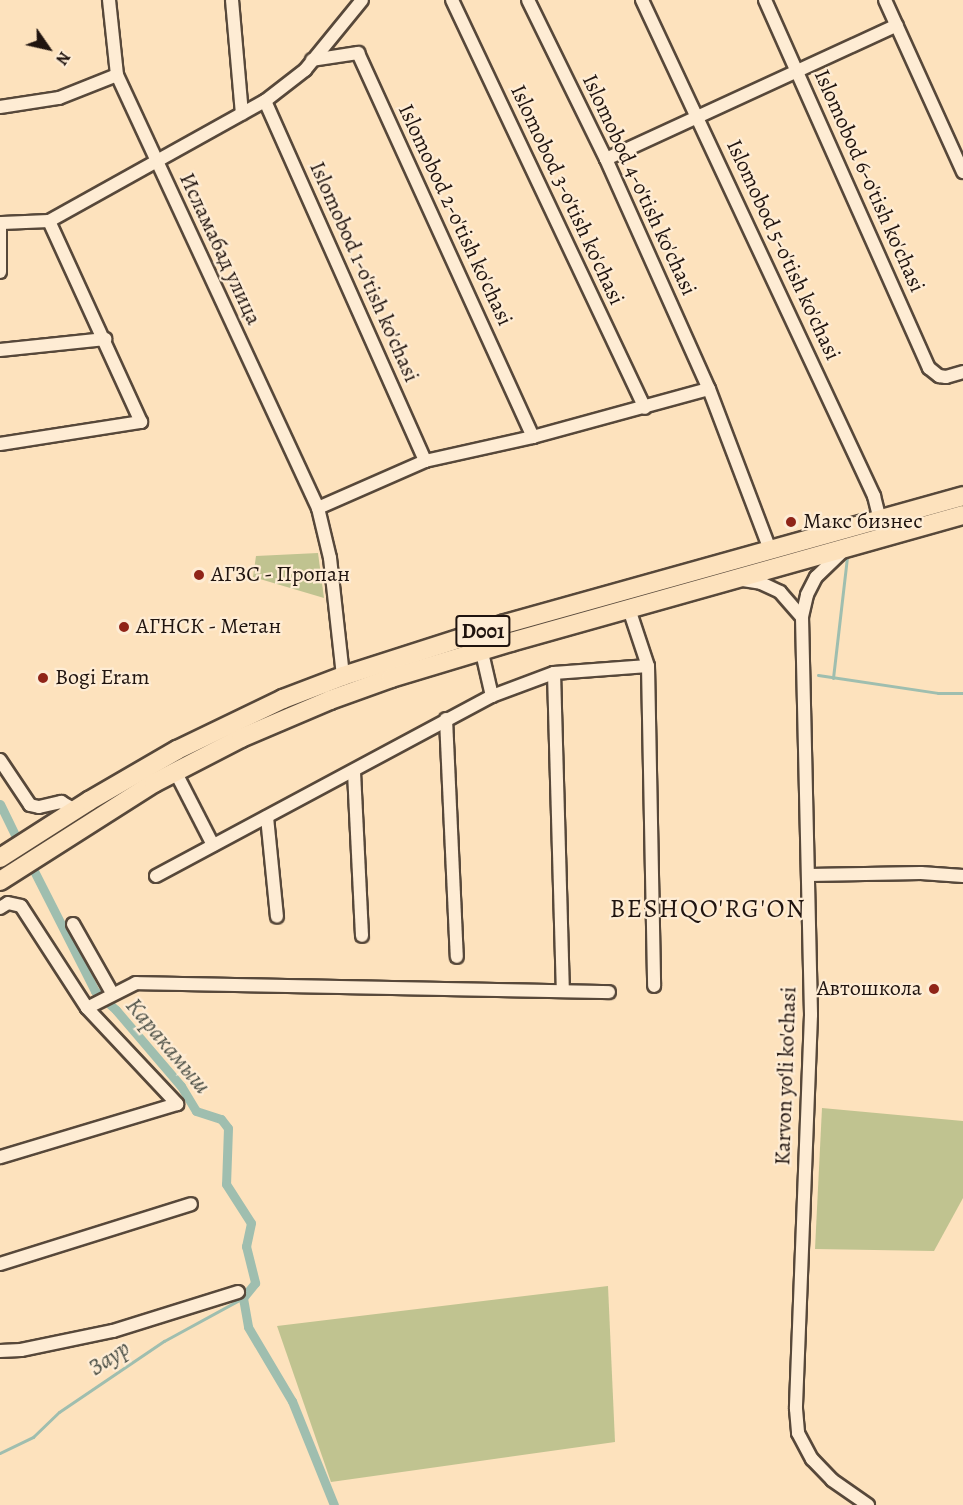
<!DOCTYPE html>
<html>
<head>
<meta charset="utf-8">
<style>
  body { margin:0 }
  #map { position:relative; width:963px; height:1505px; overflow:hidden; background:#fde2bd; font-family:Alegreya,serif }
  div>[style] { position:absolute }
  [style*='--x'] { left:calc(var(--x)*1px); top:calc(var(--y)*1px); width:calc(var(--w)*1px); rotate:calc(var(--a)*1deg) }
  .green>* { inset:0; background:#c0c390 }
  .stream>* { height:3px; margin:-1.5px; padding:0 1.5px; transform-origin:1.5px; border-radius:1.5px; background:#9fbeaf }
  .canal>* { height:9px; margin:-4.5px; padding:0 4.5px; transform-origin:4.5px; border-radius:4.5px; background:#9fbeaf }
  .roads { filter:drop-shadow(2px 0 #57483a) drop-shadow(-2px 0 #57483a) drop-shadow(0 2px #57483a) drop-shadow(0 -2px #57483a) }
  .minor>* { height:12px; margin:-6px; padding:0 6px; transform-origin:6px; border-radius:6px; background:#feecd4 }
  .highway>* { height:18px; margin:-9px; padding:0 9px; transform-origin:9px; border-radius:9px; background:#fde2bd }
  .dots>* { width:16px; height:16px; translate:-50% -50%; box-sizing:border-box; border:3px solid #feecd4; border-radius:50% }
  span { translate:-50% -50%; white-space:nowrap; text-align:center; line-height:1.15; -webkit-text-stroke:4.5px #feecd4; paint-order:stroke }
  .shield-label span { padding:2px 4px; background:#feecd4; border:2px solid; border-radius:4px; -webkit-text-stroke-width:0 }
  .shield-label { font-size:21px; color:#20140f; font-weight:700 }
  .street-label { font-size:22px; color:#20140f }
  .poi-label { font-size:22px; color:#20140f }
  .left { translate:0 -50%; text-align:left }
  .right { translate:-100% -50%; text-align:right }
  .water-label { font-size:24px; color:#4c5047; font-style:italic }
  .quarter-label { font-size:26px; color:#20140f; letter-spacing:1.5px }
  .north { position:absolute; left:18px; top:18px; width:60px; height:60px; -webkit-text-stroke:4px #feecd4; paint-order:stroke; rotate:124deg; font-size:16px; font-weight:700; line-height:24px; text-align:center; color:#20140f }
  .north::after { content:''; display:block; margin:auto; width:21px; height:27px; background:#20140f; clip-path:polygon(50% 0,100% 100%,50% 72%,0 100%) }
</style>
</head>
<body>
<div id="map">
  <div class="green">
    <i style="clip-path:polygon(318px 553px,324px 598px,253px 577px,256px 556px)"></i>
    <i style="clip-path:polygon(822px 1108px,963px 1121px,963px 1198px,934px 1251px,815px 1249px)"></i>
    <i style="clip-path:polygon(608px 1286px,615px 1442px,331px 1482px,277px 1326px)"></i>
  </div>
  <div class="stream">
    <i style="--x:818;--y:675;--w:121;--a:8.5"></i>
    <i style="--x:938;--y:693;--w:25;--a:0"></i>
    <i style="--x:833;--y:678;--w:122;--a:-83.4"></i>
    <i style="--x:0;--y:1453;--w:37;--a:-26"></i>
    <i style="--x:33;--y:1437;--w:36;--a:-44"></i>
    <i style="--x:59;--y:1412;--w:127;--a:-34.1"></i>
    <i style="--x:164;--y:1341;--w:90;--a:-28.6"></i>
  </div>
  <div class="canal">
    <i style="--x:0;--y:804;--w:48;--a:64"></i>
    <i style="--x:28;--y:859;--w:148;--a:63.1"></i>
    <i style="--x:95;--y:991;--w:28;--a:42"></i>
    <i style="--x:116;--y:1010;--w:100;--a:49.5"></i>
    <i style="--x:181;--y:1086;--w:29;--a:59"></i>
    <i style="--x:196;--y:1111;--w:26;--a:18"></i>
    <i style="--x:221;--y:1119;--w:11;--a:52"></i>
    <i style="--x:228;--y:1128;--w:56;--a:92"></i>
    <i style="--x:226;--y:1184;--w:46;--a:57.3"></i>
    <i style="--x:251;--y:1223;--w:24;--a:102"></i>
    <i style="--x:246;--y:1246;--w:38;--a:76"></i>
    <i style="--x:255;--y:1283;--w:19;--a:129"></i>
    <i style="--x:243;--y:1298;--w:29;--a:80"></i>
    <i style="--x:248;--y:1327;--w:86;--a:59.3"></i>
    <i style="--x:292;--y:1401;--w:112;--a:68"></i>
  </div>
  <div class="roads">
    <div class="minor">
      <i style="--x:109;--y:0;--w:75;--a:83.9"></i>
      <i style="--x:117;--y:75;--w:477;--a:65.1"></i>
      <i style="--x:318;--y:508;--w:51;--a:76.5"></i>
      <i style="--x:330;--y:558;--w:119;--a:83.7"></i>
      <i style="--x:232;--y:0;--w:114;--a:85"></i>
      <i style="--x:452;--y:0;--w:451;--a:64.7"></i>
      <i style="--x:528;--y:0;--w:177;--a:63.9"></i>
      <i style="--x:606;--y:159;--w:252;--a:65.9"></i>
      <i style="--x:709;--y:389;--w:172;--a:69.2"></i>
      <i style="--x:642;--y:0;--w:548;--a:64.93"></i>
      <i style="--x:874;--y:496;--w:25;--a:76"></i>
      <i style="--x:765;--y:0;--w:403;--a:66"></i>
      <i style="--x:929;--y:368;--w:13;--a:39"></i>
      <i style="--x:939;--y:376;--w:7;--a:8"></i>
      <i style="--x:946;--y:377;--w:18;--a:-16"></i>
      <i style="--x:885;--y:0;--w:189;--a:65.6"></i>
      <i style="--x:312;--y:60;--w:47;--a:-8.7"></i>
      <i style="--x:358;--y:53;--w:422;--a:65.5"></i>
      <i style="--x:265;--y:101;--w:394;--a:66"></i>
      <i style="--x:0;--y:107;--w:60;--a:-8.7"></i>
      <i style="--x:59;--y:98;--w:62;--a:-21.6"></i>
      <i style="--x:606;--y:159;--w:320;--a:-24.7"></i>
      <i style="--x:0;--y:223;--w:49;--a:90"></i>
      <i style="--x:2;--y:223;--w:47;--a:-2.4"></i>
      <i style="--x:49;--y:221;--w:247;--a:-29.1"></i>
      <i style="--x:265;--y:101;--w:51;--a:-37.8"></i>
      <i style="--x:305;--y:70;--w:90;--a:-50.8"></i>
      <i style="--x:0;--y:350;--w:106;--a:-6"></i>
      <i style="--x:0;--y:444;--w:143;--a:-8.9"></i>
      <i style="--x:141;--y:422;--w:221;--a:-114.6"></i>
      <i style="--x:318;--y:508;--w:117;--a:-23.7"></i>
      <i style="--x:425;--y:461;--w:111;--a:-12.5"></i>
      <i style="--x:533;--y:437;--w:182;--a:-15.3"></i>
      <i style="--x:842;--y:552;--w:36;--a:136"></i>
      <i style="--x:816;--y:577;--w:20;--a:117"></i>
      <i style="--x:807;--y:595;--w:23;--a:103"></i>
      <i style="--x:802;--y:617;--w:398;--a:88.7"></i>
      <i style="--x:811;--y:1015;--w:394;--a:92.2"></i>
      <i style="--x:796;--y:1409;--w:24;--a:85"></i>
      <i style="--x:798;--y:1433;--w:30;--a:62"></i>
      <i style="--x:812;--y:1459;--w:29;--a:46"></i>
      <i style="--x:832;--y:1480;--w:44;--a:34.8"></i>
      <i style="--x:743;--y:580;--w:18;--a:9"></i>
      <i style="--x:761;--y:583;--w:21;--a:25"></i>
      <i style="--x:780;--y:592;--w:33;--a:49"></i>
      <i style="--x:629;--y:609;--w:60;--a:71.6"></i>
      <i style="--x:648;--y:666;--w:320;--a:88.9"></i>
      <i style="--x:483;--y:657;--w:40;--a:77"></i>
      <i style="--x:554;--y:673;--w:316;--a:88.4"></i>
      <i style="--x:446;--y:719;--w:238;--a:87.4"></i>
      <i style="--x:0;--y:760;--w:54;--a:56.3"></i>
      <i style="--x:30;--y:805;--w:9;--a:13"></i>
      <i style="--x:39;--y:807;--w:23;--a:-13"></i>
      <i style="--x:61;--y:802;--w:16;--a:30"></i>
      <i style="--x:175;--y:771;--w:83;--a:62.8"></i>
      <i style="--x:354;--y:772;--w:164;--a:87.2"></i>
      <i style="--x:267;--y:817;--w:100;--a:84.3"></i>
      <i style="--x:809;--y:875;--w:112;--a:-1"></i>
      <i style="--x:921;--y:873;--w:42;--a:4.1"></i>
      <i style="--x:156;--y:876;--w:381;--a:-28.2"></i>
      <i style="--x:492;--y:696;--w:66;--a:-20.4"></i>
      <i style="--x:554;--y:673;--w:94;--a:-4.3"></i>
      <i style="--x:0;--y:908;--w:9;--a:-32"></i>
      <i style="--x:8;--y:903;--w:13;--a:13"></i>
      <i style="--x:21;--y:906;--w:121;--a:57.1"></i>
      <i style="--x:87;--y:1008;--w:132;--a:46.8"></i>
      <i style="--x:177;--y:1104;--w:185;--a:163.3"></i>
      <i style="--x:73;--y:924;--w:79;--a:60.5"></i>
      <i style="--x:87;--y:1008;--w:55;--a:-27"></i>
      <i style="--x:136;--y:983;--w:473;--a:1.1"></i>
      <i style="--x:0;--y:1264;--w:200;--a:-17.4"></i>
      <i style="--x:0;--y:1351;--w:21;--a:-3"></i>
      <i style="--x:21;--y:1350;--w:94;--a:-11.7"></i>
      <i style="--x:113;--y:1331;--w:131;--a:-17.3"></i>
    </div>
    <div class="highway">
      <i style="--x:0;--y:858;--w:106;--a:-32.6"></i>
      <i style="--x:89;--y:801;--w:102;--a:-30.1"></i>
      <i style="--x:177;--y:750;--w:118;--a:-25.7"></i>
      <i style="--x:283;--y:699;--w:64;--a:-21"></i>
      <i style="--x:343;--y:676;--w:170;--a:-17.8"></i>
      <i style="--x:505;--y:624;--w:476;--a:-15.6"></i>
      <i style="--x:0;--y:881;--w:183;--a:-32.5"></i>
      <i style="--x:154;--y:783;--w:98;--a:-27.3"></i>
      <i style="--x:241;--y:738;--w:97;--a:-23.1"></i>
      <i style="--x:330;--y:700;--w:65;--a:-19.8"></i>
      <i style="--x:391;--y:678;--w:125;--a:-16.7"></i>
      <i style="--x:511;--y:642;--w:470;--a:-15.7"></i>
    </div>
  </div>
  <div class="dots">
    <i style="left:791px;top:522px;background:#8f2418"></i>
    <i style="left:199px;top:575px;background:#8f2418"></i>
    <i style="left:124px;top:627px;background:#8f2418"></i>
    <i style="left:43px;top:678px;background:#8f2418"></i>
    <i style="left:934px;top:989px;background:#8f2418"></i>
  </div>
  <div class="shield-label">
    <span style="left:483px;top:631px">D001</span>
  </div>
  <div class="street-label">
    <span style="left:869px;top:181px;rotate:66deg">Islomobod 6-o'tish ko'chasi</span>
    <span style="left:639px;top:185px;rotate:65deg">Islomobod 4-o'tish ko'chasi</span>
    <span style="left:567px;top:195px;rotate:65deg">Islomobod 3-o'tish ko'chasi</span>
    <span style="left:455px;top:215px;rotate:65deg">Islomobod 2-o'tish ko'chasi</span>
    <span style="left:220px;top:249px;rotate:65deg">Исламабад улица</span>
    <span style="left:783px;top:250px;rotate:65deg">Islomobod 5-o'tish ko'chasi</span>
    <span style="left:364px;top:272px;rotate:66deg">Islomobod 1-o'tish ko'chasi</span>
    <span style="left:786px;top:1076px;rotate:-88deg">Karvon yo‘li ko'chasi</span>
  </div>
  <div class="poi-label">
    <span class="left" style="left:803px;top:522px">Макс бизнес</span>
    <span class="left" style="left:211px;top:575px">АГЗС - Пропан</span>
    <span class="left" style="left:136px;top:627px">АГНСК - Метан</span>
    <span class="left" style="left:55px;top:678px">Bogi Eram</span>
    <span class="right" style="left:922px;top:989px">Автошкола</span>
  </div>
  <div class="water-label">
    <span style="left:168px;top:1046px;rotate:50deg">Каракамыш</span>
    <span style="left:109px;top:1358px;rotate:-34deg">Заур</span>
  </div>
  <div class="quarter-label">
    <span style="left:708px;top:909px">BESHQO'RG'ON</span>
  </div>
  <div class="north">N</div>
</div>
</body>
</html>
